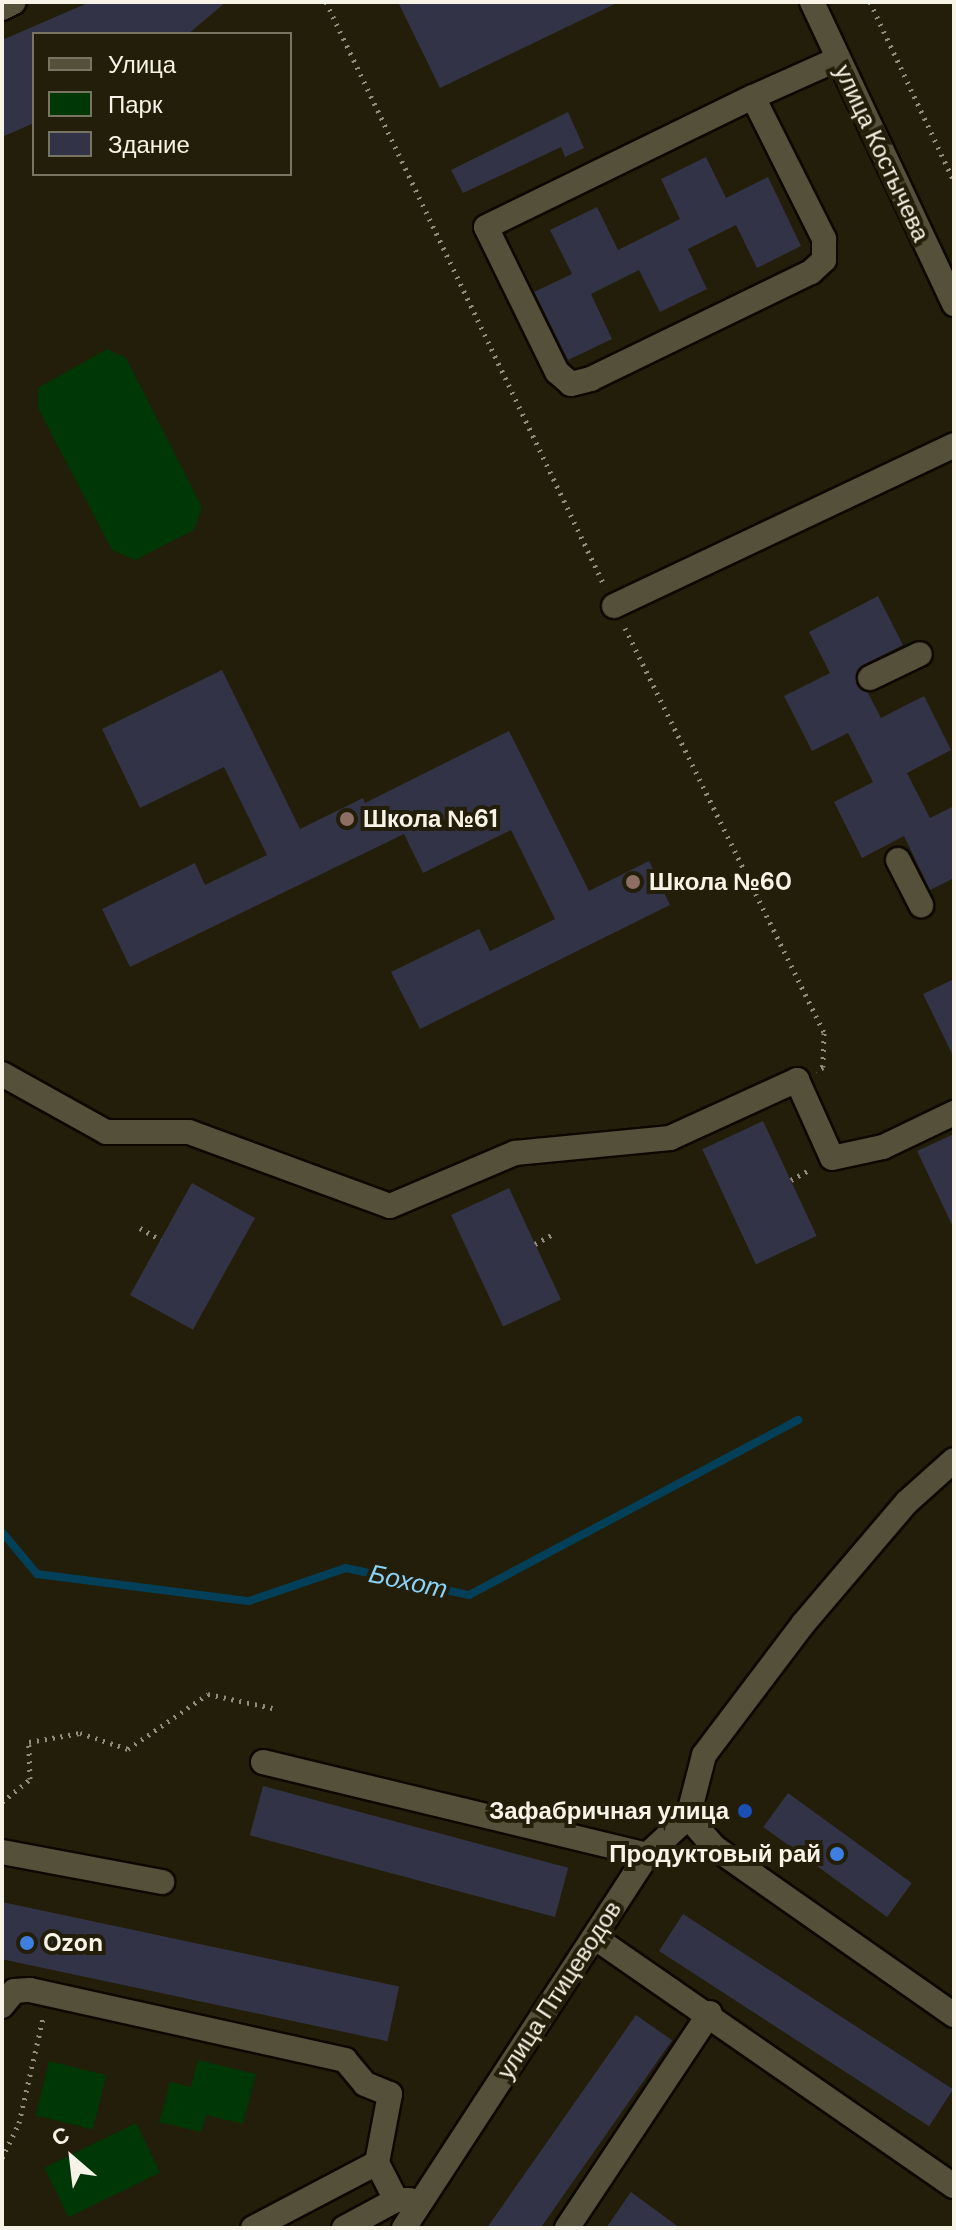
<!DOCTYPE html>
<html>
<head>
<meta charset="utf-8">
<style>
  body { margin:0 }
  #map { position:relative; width:956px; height:2230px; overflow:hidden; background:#231e09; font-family:"DM Sans",sans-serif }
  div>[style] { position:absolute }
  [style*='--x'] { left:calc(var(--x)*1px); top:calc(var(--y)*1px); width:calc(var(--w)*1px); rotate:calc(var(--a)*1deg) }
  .green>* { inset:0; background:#003707; transform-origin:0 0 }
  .stream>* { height:8px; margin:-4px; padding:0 4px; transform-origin:4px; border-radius:4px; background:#024059 }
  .building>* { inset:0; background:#323346; transform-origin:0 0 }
  .path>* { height:5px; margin-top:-2.5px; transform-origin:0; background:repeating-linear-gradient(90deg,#918d7c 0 2px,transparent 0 8px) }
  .roads { filter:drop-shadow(2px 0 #0c0800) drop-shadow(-2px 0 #0c0800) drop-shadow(0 2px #0c0800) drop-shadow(0 -2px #0c0800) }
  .minor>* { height:24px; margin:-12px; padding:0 12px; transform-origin:12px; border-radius:12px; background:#55503a }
  .dots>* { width:22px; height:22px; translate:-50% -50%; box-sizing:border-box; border:4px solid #231e09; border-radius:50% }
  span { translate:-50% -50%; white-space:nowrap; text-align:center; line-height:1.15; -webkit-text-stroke:8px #231e09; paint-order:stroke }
  .street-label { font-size:24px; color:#f7f4e7 }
  .poi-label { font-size:24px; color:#f7f4e7; font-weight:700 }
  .left { translate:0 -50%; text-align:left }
  .right { translate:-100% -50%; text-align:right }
  .water-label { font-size:26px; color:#8bd2f9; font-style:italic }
  .frame { position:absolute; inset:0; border:4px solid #f7f4e7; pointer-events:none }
  .legend { position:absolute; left:32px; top:32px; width:260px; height:144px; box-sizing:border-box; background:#231e09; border:2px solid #787462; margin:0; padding:10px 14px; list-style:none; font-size:24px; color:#f7f4e7 }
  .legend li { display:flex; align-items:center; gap:16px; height:40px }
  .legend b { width:40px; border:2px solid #787462 }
  .north { position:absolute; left:32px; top:2118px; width:80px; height:80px; -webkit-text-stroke:6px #231e09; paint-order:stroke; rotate:332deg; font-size:22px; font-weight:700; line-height:32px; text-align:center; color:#f7f4e7 }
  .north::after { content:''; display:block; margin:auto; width:28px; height:36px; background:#f7f4e7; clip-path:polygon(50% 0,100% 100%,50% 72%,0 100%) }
</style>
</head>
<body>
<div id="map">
  <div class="green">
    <i style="clip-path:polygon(107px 349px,126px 358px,202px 507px,194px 530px,135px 560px,112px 550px,38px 408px,38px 388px)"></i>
    <i style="clip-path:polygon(198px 2060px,256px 2074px,243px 2124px,206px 2115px,201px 2132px,159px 2122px,170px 2082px,191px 2087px)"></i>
    <i style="left:49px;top:2061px;width:59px;height:56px;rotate:14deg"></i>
    <i style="left:136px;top:2123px;width:55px;height:102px;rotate:64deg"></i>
  </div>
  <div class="stream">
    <i style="--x:2;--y:1532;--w:55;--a:50.2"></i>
    <i style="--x:37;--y:1574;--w:214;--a:7.3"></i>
    <i style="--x:249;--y:1601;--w:102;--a:-18.8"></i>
    <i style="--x:346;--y:1568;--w:126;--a:12.4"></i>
    <i style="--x:469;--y:1595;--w:373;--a:-28"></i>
  </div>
  <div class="building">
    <i style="clip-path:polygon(90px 2px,226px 2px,188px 34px,34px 34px,34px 123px,2px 137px,2px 40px)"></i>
    <i style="clip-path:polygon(398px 2px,619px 2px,440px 88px)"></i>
    <i style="clip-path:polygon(568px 112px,584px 148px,565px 157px,561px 147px,463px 193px,451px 170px)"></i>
    <i style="clip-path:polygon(706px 157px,726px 198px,768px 177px,801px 246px,757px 268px,736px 225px,688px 249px,707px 289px,660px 312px,639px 270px,591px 294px,612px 339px,568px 360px,534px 292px,572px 274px,550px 230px,597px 207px,618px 250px,680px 219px,661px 179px)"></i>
    <i style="clip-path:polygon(878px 596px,903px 645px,863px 665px,856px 684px,868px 693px,881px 718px,924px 696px,951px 750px,907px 773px,930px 818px,954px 806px,954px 878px,930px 890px,904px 836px,862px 858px,834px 802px,873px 782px,848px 733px,812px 751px,784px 696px,830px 673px,809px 632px)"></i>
    <i style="clip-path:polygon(222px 670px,300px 829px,363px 798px,365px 803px,509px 731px,589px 891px,649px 861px,670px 905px,420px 1029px,391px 972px,479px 929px,490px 951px,555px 919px,511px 830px,423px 873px,404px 834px,130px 967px,102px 909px,195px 863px,205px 885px,267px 855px,224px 767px,140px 808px,102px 729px)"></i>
    <i style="clip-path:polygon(954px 979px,954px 1058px,923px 994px)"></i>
    <i style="left:763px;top:1121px;width:127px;height:67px;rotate:65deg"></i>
    <i style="clip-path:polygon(954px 1134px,954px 1229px,917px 1151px)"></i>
    <i style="left:192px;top:1183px;width:72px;height:128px;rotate:29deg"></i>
    <i style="left:509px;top:1188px;width:123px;height:64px;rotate:65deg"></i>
    <i style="left:263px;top:1786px;width:316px;height:51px;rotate:15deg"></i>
    <i style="left:788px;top:1793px;width:153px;height:42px;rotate:36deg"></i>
    <i style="left:2px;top:1902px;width:406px;height:56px;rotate:12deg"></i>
    <i style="left:683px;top:1914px;width:322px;height:44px;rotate:33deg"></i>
    <i style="left:636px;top:2015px;width:44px;height:258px;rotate:35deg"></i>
    <i style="clip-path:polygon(631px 2192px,680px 2228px,606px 2228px)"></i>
  </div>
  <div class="path">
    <i style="--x:326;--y:2;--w:648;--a:64.5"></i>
    <i style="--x:870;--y:2;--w:198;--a:64.9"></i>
    <i style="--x:625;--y:628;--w:451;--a:63.8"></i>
    <i style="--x:824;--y:1033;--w:34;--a:92"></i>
    <i style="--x:823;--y:1067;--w:8;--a:150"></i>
    <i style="--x:791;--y:1180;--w:23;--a:-29"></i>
    <i style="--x:140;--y:1228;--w:24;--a:30"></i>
    <i style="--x:535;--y:1244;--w:21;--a:-29"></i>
    <i style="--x:2;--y:1802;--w:36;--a:-39"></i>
    <i style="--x:30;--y:1779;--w:37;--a:-92"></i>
    <i style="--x:29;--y:1742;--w:52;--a:-10"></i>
    <i style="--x:80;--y:1733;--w:51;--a:18.4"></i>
    <i style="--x:128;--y:1749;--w:97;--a:-34.5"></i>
    <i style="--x:208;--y:1694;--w:66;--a:12.3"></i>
    <i style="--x:2;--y:2158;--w:39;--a:-64"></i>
    <i style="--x:19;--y:2123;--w:108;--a:-77.1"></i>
  </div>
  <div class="roads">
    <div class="minor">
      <i style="--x:812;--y:2;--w:334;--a:64.8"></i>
      <i style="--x:2;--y:8;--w:13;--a:-27"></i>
      <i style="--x:753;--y:97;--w:159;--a:63.4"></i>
      <i style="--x:824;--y:239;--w:21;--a:90"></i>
      <i style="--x:824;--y:260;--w:18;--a:137"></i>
      <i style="--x:811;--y:272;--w:245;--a:154.1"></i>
      <i style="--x:591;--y:379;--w:21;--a:166"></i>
      <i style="--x:571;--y:384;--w:18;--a:-139"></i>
      <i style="--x:557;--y:372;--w:161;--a:-116.1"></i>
      <i style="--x:486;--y:227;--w:297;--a:-26"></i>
      <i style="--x:753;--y:97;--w:93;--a:-24.1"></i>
      <i style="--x:614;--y:606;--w:376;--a:-25.3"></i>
      <i style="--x:870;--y:678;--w:55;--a:-25.6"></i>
      <i style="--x:898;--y:860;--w:51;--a:62.9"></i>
      <i style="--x:2;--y:1074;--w:119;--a:29.1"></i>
      <i style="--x:106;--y:1132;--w:83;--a:0"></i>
      <i style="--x:189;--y:1132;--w:214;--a:20.2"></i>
      <i style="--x:390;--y:1206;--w:136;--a:-23"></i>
      <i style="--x:515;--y:1153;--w:156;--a:-5.5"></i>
      <i style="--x:670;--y:1138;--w:140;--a:-24.5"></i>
      <i style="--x:797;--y:1080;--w:85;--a:65.8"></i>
      <i style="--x:832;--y:1158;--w:52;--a:-12.2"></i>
      <i style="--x:883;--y:1147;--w:79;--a:-25.6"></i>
      <i style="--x:263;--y:1762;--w:395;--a:13.6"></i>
      <i style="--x:688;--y:1817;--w:40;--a:49"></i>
      <i style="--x:714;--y:1847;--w:293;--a:35"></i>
      <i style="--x:2;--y:1852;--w:163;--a:10.6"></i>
      <i style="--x:594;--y:1937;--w:438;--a:34.7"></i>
      <i style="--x:2;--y:2006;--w:19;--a:-51"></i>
      <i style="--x:14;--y:1991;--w:16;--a:-4"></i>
      <i style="--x:30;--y:1990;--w:323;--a:12.5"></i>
      <i style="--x:345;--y:2060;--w:31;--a:50"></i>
      <i style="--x:365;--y:2084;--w:27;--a:22"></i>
      <i style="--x:390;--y:2094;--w:70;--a:100.7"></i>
      <i style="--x:253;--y:2228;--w:140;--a:-27.7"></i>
      <i style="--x:377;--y:2163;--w:42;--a:62.8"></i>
      <i style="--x:344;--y:2228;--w:59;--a:-28.3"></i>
      <i style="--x:396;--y:2200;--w:14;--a:0"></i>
      <i style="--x:404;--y:2228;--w:445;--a:-56.9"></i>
      <i style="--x:647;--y:1855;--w:56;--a:-42.8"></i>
      <i style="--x:688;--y:1817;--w:64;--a:-75.5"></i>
      <i style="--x:704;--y:1755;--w:164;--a:-52.9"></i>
      <i style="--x:803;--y:1624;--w:160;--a:-49.6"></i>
      <i style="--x:907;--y:1502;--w:63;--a:-41.8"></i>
      <i style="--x:567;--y:2228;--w:258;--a:-56.4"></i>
    </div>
  </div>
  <div class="dots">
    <i style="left:347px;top:819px;background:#8d6e63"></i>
    <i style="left:633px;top:882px;background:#8d6e63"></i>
    <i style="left:745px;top:1811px;background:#1a4fb4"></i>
    <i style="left:837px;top:1854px;background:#3f7fe0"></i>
    <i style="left:27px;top:1943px;background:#3f7fe0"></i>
  </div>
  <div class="street-label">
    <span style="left:882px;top:153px;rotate:65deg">улица Костычева</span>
    <span style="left:559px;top:1990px;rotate:-57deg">улица Птицеводов</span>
  </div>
  <div class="poi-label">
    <span class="left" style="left:363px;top:819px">Школа №61</span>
    <span class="left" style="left:649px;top:882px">Школа №60</span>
    <span class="right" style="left:729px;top:1811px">Зафабричная улица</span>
    <span class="right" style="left:821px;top:1854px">Продуктовый рай</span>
    <span class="left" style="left:43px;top:1943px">Ozon</span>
  </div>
  <div class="water-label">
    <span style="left:408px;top:1582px;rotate:12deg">Бохот</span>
  </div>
  <div class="frame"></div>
  <ul class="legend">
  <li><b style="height:10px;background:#55503a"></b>Улица</li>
  <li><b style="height:22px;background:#003707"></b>Парк</li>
  <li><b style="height:22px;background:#323346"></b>Здание</li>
  </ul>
  <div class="north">С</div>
</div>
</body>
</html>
